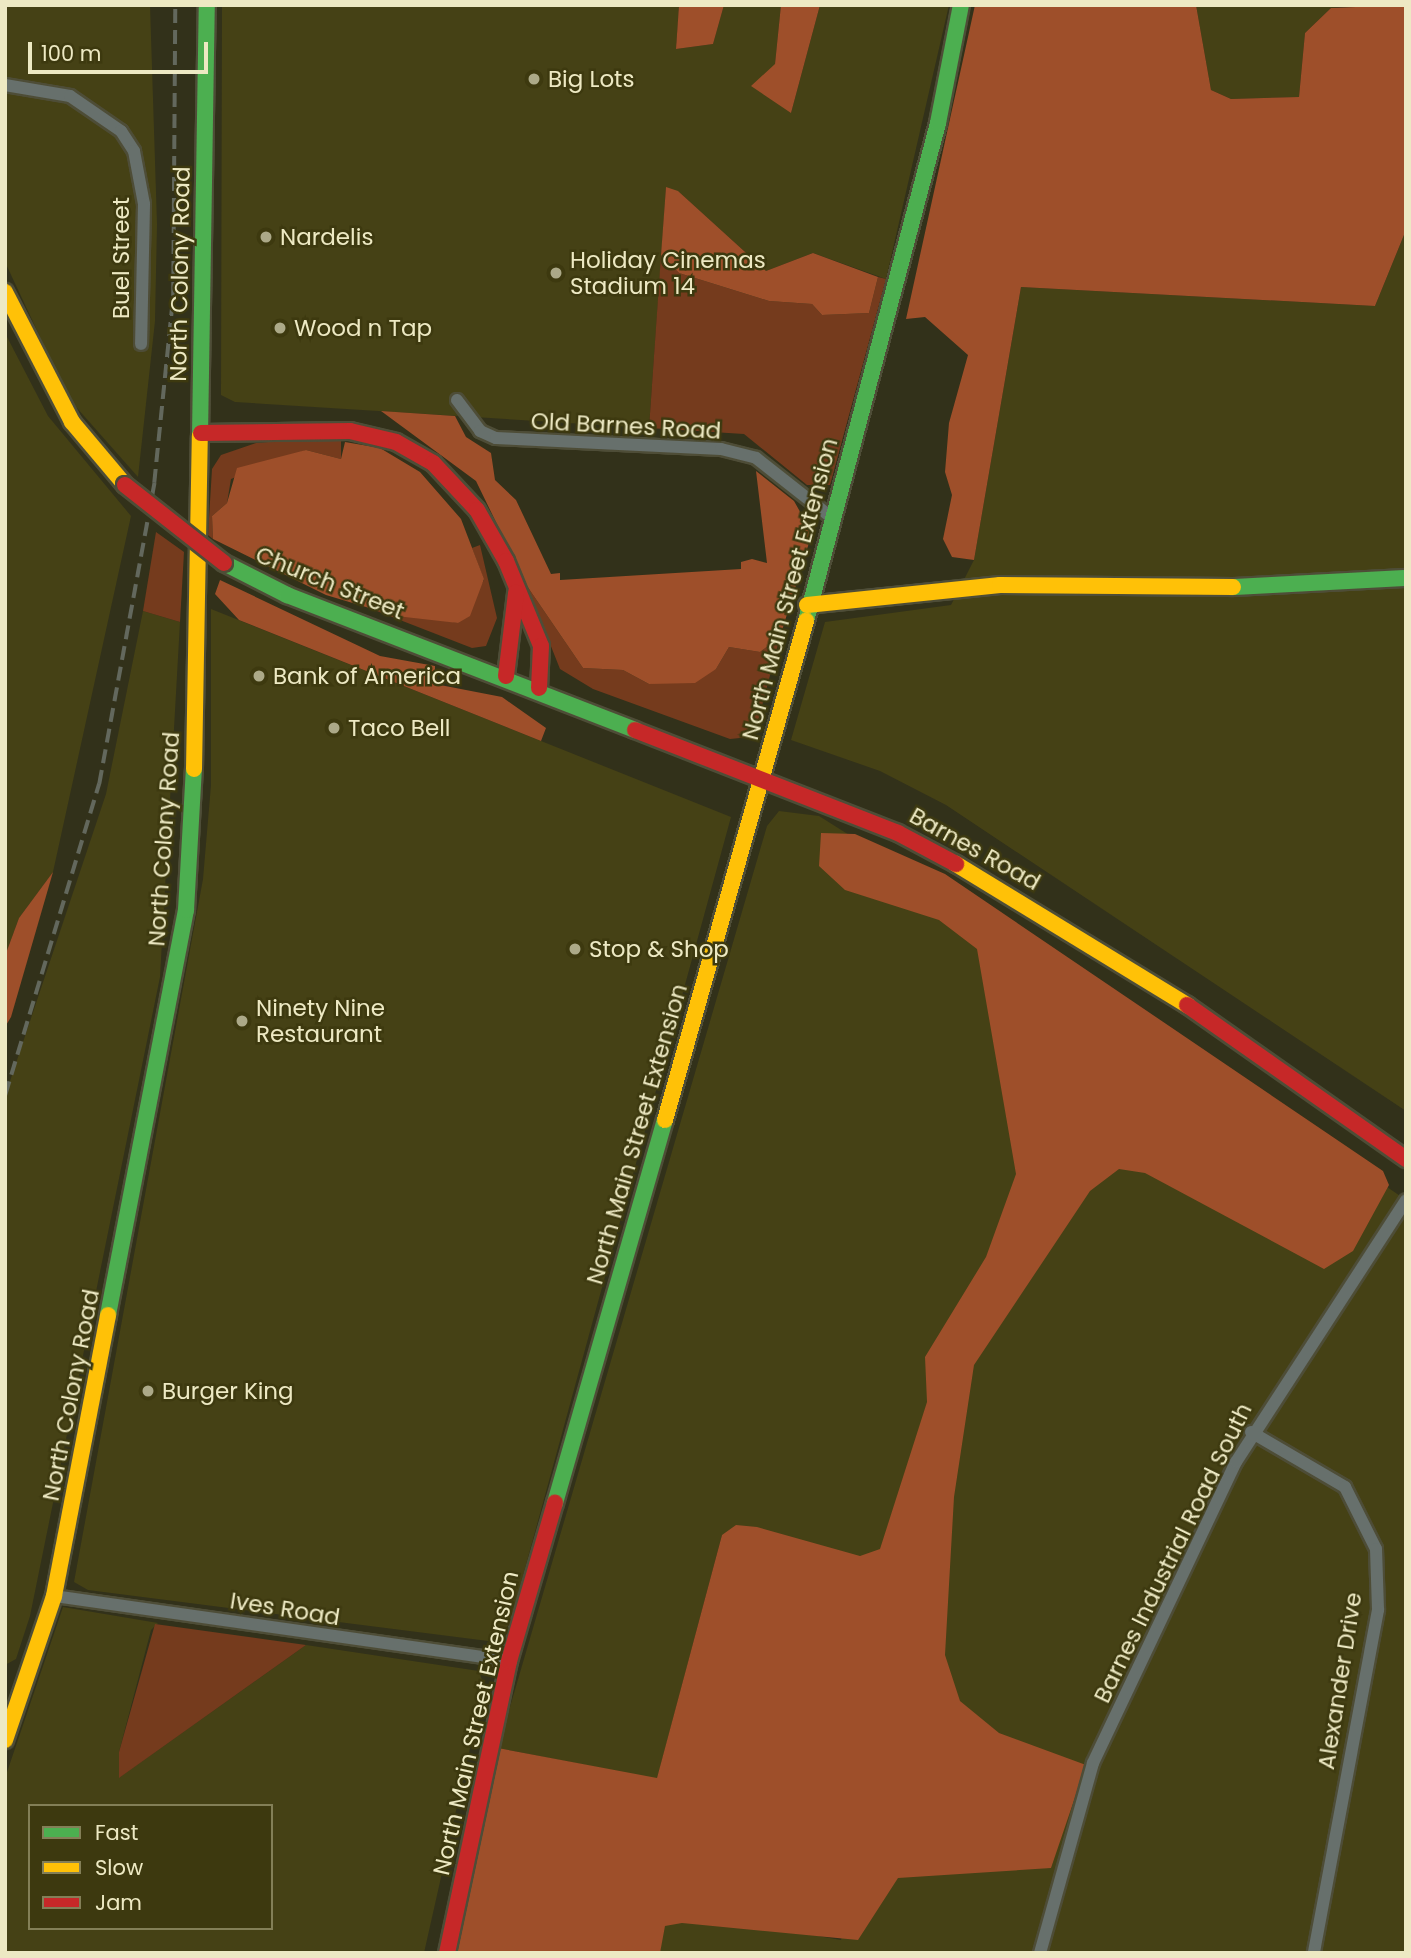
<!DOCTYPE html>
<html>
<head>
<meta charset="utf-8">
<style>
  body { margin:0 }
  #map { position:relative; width:1411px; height:1958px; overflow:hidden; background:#32311a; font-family:Poppins,sans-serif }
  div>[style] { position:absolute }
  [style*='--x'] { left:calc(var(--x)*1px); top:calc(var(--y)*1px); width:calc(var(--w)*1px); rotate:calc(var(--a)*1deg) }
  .built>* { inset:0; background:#454115 }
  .green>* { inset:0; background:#753b1d }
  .forest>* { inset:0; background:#9e4f2a }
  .roads { filter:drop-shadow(2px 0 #4e4d37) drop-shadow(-2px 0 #4e4d37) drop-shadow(0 2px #4e4d37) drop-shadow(0 -2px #4e4d37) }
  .street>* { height:12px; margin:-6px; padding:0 6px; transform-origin:6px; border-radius:6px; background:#67706c }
  .fast>* { height:16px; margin:-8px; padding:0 8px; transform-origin:8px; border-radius:8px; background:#4caf50 }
  .slow>* { height:16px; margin:-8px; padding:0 8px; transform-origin:8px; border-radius:8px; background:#ffc107 }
  .jam>* { height:16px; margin:-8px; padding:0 8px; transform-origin:8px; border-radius:8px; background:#c62828 }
  .rail>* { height:3.5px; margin-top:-1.75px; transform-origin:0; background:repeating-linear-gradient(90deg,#63685d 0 14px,transparent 0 21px) }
  .bridges { filter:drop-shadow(2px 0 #4e4d37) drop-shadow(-2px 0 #4e4d37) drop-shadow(0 2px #4e4d37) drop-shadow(0 -2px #4e4d37) }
  .jam-bridge>* { height:16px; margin:-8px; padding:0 8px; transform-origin:8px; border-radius:8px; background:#c62828 }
  .dots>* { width:19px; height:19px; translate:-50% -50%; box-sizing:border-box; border:4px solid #3d390f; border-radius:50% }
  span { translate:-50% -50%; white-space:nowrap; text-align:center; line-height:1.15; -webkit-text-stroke:5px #3d390f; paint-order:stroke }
  .poi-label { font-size:23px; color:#ede9c3 }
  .left { translate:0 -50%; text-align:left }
  .street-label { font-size:23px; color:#ede9c3 }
  .frame { position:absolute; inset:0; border:7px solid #ede9c3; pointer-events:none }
  .legend { position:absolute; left:28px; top:1804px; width:245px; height:126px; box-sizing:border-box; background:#3d390f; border:2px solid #837f57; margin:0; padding:9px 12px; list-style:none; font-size:21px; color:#ede9c3 }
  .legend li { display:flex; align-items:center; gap:14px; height:35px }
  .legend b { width:35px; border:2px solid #837f57 }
  .scale { position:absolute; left:28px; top:42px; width:180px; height:32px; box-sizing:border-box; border:4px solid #ede9c3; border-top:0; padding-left:9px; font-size:21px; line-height:24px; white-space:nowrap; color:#ede9c3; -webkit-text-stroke:5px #3d390f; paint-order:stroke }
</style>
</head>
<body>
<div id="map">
  <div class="built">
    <i style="clip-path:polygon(5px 5px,150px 5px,157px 224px,155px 321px,138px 477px,69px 399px,5px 262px)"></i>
    <i style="clip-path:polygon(222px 5px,679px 5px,676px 49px,713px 44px,724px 5px,781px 5px,775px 64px,791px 113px,820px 5px,949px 5px,886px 279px,813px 253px,766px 271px,679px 192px,666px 188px,649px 428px,235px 402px,221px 395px)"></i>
    <i style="clip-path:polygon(1196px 5px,1354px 5px,1331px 8px,1305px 33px,1299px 97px,1231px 99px,1211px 90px)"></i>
    <i style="clip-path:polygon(1406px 230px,1406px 1111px,946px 805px,880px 771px,791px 740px,825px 622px,951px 605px,974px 560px,1021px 287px,1375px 306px)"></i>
    <i style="clip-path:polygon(5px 333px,48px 416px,131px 516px,53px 872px,19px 918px,5px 956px)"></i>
    <i style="clip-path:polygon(211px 609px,731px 817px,510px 1623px,496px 1642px,88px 1590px,74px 1582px,203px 879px,211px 785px)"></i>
    <i style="clip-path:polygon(143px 611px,180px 622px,160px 977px,30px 1616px,16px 1659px,5px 1665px,5px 1096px,106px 794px)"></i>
    <i style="clip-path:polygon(779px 811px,819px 816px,1151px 1025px,1406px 1200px,1406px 1953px,465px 1953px,479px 1876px,841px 1940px,913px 1584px,722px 1535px,657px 1779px,498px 1748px,767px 826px)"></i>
    <i style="clip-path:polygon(evenodd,63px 1607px,158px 1623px,151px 1630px,119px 1752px,120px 1777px,306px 1645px,479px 1671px,484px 1686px,424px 1953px,5px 1953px,5px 1778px,63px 1607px,30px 1806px,271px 1806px,271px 1928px,30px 1928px,30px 1806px)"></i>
  </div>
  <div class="green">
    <i style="clip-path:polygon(661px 255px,679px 273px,769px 301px,812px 304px,822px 315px,869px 313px,878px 277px,886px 279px,830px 485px,807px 485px,744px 434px,649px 428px)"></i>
    <i style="clip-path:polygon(341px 436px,341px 459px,306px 450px,231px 479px,227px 503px,212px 516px,213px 539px,208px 535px,212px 469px,221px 455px,256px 443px)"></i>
    <i style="clip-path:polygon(156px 532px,184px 552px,180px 622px,143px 611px)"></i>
    <i style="clip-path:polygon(480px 545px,497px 618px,486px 646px,472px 648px,364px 606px,458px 623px,484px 580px,472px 548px)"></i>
    <i style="clip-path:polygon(527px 586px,583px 668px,623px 670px,649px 684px,716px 669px,729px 647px,760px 652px,780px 637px,756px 729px,750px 737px,730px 739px,593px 689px,560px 669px)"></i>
    <i style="clip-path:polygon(155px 1624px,306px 1645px,119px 1778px,119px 1752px)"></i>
  </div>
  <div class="forest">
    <i style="clip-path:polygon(679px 5px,724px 5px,713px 44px,676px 49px)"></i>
    <i style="clip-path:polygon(781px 5px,820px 5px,791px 113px,751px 86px,775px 64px)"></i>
    <i style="clip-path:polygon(975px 5px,1196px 5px,1211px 90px,1231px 99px,1299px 97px,1305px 33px,1331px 8px,1406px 5px,1406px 230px,1375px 306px,1021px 287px,974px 560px,952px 557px,943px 539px,952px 495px,945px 472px,949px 423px,968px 355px,925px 317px,906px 319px)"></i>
    <i style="clip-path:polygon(666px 187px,678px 191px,766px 271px,813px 253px,878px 277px,869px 313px,822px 315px,812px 304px,769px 301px,679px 273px,661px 255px)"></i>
    <i style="clip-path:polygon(381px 411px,455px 416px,466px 437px,491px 453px,495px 480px,516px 500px,551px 574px,560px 573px,560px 580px,741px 569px,741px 562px,752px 559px,767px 563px,756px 471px,794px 501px,812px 533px,780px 637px,760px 652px,729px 647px,716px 669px,695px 683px,649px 684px,623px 670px,583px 668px,527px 586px,476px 481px)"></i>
    <i style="clip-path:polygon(345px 442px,380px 448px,420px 472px,461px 519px,484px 579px,470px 616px,458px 623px,396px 616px,326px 595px,213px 539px,212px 516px,227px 503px,237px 468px,306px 450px,341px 459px)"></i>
    <i style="clip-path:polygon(220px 580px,380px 656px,435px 666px,435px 684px,502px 697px,546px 728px,541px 741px,239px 620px,215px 594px)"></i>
    <i style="clip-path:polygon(821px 833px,855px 834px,945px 874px,1383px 1171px,1389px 1185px,1353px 1251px,1324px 1269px,1145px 1173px,1119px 1169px,1090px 1191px,974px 1365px,954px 1497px,945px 1655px,960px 1701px,999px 1733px,1086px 1765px,1051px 1868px,898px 1878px,858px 1940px,682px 1923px,665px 1926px,660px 1953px,456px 1953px,498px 1748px,657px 1778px,722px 1535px,736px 1525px,757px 1527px,860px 1556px,880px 1549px,927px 1402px,925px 1357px,986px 1257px,1016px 1174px,977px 949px,939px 920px,845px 890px,819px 866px)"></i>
    <i style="clip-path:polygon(53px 872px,11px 1017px,5px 1027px,5px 956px,19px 918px)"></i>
  </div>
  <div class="roads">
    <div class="street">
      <i style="--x:5;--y:85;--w:66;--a:9.6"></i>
      <i style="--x:70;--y:96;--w:62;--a:34.5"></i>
      <i style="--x:121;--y:131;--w:24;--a:57"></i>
      <i style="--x:134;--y:151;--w:54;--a:79.3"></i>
      <i style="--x:144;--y:204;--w:140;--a:91.2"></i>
      <i style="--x:457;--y:400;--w:39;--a:53"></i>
      <i style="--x:480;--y:431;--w:17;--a:24"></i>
      <i style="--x:496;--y:438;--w:225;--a:2.8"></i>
      <i style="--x:721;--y:449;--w:36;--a:14"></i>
      <i style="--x:756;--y:458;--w:95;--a:38.2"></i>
      <i style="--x:1251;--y:1432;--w:109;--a:30.3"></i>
      <i style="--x:1345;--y:1487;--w:69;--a:63.4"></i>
      <i style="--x:1376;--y:1549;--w:61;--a:88.1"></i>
      <i style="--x:1378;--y:1610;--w:349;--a:100.6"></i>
      <i style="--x:54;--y:1596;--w:460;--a:8.1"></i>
      <i style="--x:1040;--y:1953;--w:197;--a:-74.4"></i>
      <i style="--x:1093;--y:1763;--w:333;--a:-64.6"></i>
      <i style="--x:1236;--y:1462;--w:312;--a:-57"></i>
    </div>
    <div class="fast">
      <i style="--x:200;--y:436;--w:431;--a:-89.1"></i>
      <i style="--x:224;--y:563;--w:71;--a:26.9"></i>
      <i style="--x:287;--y:595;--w:373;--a:21.2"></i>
      <i style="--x:1233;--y:587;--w:173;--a:-3"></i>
      <i style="--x:806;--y:621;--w:515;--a:-75.15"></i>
      <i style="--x:938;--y:123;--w:120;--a:-79"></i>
      <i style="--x:108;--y:1315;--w:412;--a:-79.1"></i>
      <i style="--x:186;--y:910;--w:141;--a:-86.8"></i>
      <i style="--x:555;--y:1503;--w:398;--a:-74"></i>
    </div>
    <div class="slow">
      <i style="--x:5;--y:292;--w:146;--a:62.7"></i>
      <i style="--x:72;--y:422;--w:82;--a:49.9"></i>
      <i style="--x:807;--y:605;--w:194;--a:-5.9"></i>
      <i style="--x:1000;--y:585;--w:233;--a:0.5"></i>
      <i style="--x:194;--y:769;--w:333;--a:-89"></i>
      <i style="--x:956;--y:864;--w:271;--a:31.4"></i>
      <i style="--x:665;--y:1120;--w:519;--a:-74.22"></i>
      <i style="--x:5;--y:1740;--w:152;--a:-71.2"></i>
      <i style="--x:54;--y:1596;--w:286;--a:-79.1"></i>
    </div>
    <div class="jam">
      <i style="--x:201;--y:433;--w:149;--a:-0.8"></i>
      <i style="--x:350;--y:431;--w:47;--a:13.4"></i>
      <i style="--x:396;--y:442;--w:43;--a:29.6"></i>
      <i style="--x:433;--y:463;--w:64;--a:46.9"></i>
      <i style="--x:477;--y:510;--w:59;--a:60.4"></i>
      <i style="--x:506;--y:561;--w:92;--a:67.6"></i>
      <i style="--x:541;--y:646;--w:42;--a:92.7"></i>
      <i style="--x:506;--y:676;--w:84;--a:-83.1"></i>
      <i style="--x:635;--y:730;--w:282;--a:21.4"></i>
      <i style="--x:898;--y:833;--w:66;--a:28.1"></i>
      <i style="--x:1187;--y:1005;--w:268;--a:35.1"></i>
      <i style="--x:447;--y:1953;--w:299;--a:-78"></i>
      <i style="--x:509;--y:1661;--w:165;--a:-73.8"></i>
    </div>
  </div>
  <div class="rail">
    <i style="--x:5;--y:1095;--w:325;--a:-73.2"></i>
    <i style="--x:99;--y:784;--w:306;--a:-79.6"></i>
    <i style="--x:154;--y:483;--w:188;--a:-84.2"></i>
    <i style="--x:173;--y:296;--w:291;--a:-89.6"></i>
  </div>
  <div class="bridges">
    <div class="jam-bridge">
      <i style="--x:125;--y:485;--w:126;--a:38.2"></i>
    </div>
  </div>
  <div class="dots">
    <i style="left:534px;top:79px;background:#aca988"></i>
    <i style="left:266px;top:237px;background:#aca988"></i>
    <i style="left:556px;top:273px;background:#aca988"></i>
    <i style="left:280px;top:328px;background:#aca988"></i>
    <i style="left:259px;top:676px;background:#aca988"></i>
    <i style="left:334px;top:728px;background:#aca988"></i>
    <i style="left:575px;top:949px;background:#aca988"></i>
    <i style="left:242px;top:1021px;background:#aca988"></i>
    <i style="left:148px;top:1391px;background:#aca988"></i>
  </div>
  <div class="poi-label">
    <span class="left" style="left:548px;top:79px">Big Lots</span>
    <span class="left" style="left:280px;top:237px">Nardelis</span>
    <span class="left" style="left:570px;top:273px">Holiday Cinemas<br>Stadium 14</span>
    <span class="left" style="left:294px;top:328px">Wood n Tap</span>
    <span class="left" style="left:273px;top:676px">Bank of America</span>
    <span class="left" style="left:348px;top:728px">Taco Bell</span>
    <span class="left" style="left:589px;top:949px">Stop &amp; Shop</span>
    <span class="left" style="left:256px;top:1021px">Ninety Nine<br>Restaurant</span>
    <span class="left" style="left:162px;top:1391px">Burger King</span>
  </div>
  <div class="street-label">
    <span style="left:121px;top:258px;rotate:-90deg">Buel Street</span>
    <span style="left:180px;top:274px;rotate:-89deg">North Colony Road</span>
    <span style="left:626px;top:426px;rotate:3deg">Old Barnes Road</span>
    <span style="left:330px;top:583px;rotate:22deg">Church Street</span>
    <span style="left:790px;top:589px;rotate:-75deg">North Main Street Extension</span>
    <span style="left:164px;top:839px;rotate:-86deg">North Colony Road</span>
    <span style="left:975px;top:849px;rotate:29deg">Barnes Road</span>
    <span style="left:637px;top:1134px;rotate:-74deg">North Main Street Extension</span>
    <span style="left:71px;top:1395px;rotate:-79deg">North Colony Road</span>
    <span style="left:1173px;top:1553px;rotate:-64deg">Barnes Industrial Road South</span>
    <span style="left:285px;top:1609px;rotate:9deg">Ives Road</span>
    <span style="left:1340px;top:1681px;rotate:-81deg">Alexander Drive</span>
    <span style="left:476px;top:1723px;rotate:-77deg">North Main Street Extension</span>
  </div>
  <div class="frame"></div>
  <ul class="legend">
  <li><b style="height:9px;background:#4caf50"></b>Fast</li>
  <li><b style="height:9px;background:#ffc107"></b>Slow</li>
  <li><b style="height:9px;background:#c62828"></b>Jam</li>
  </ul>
  <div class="scale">100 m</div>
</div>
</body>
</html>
